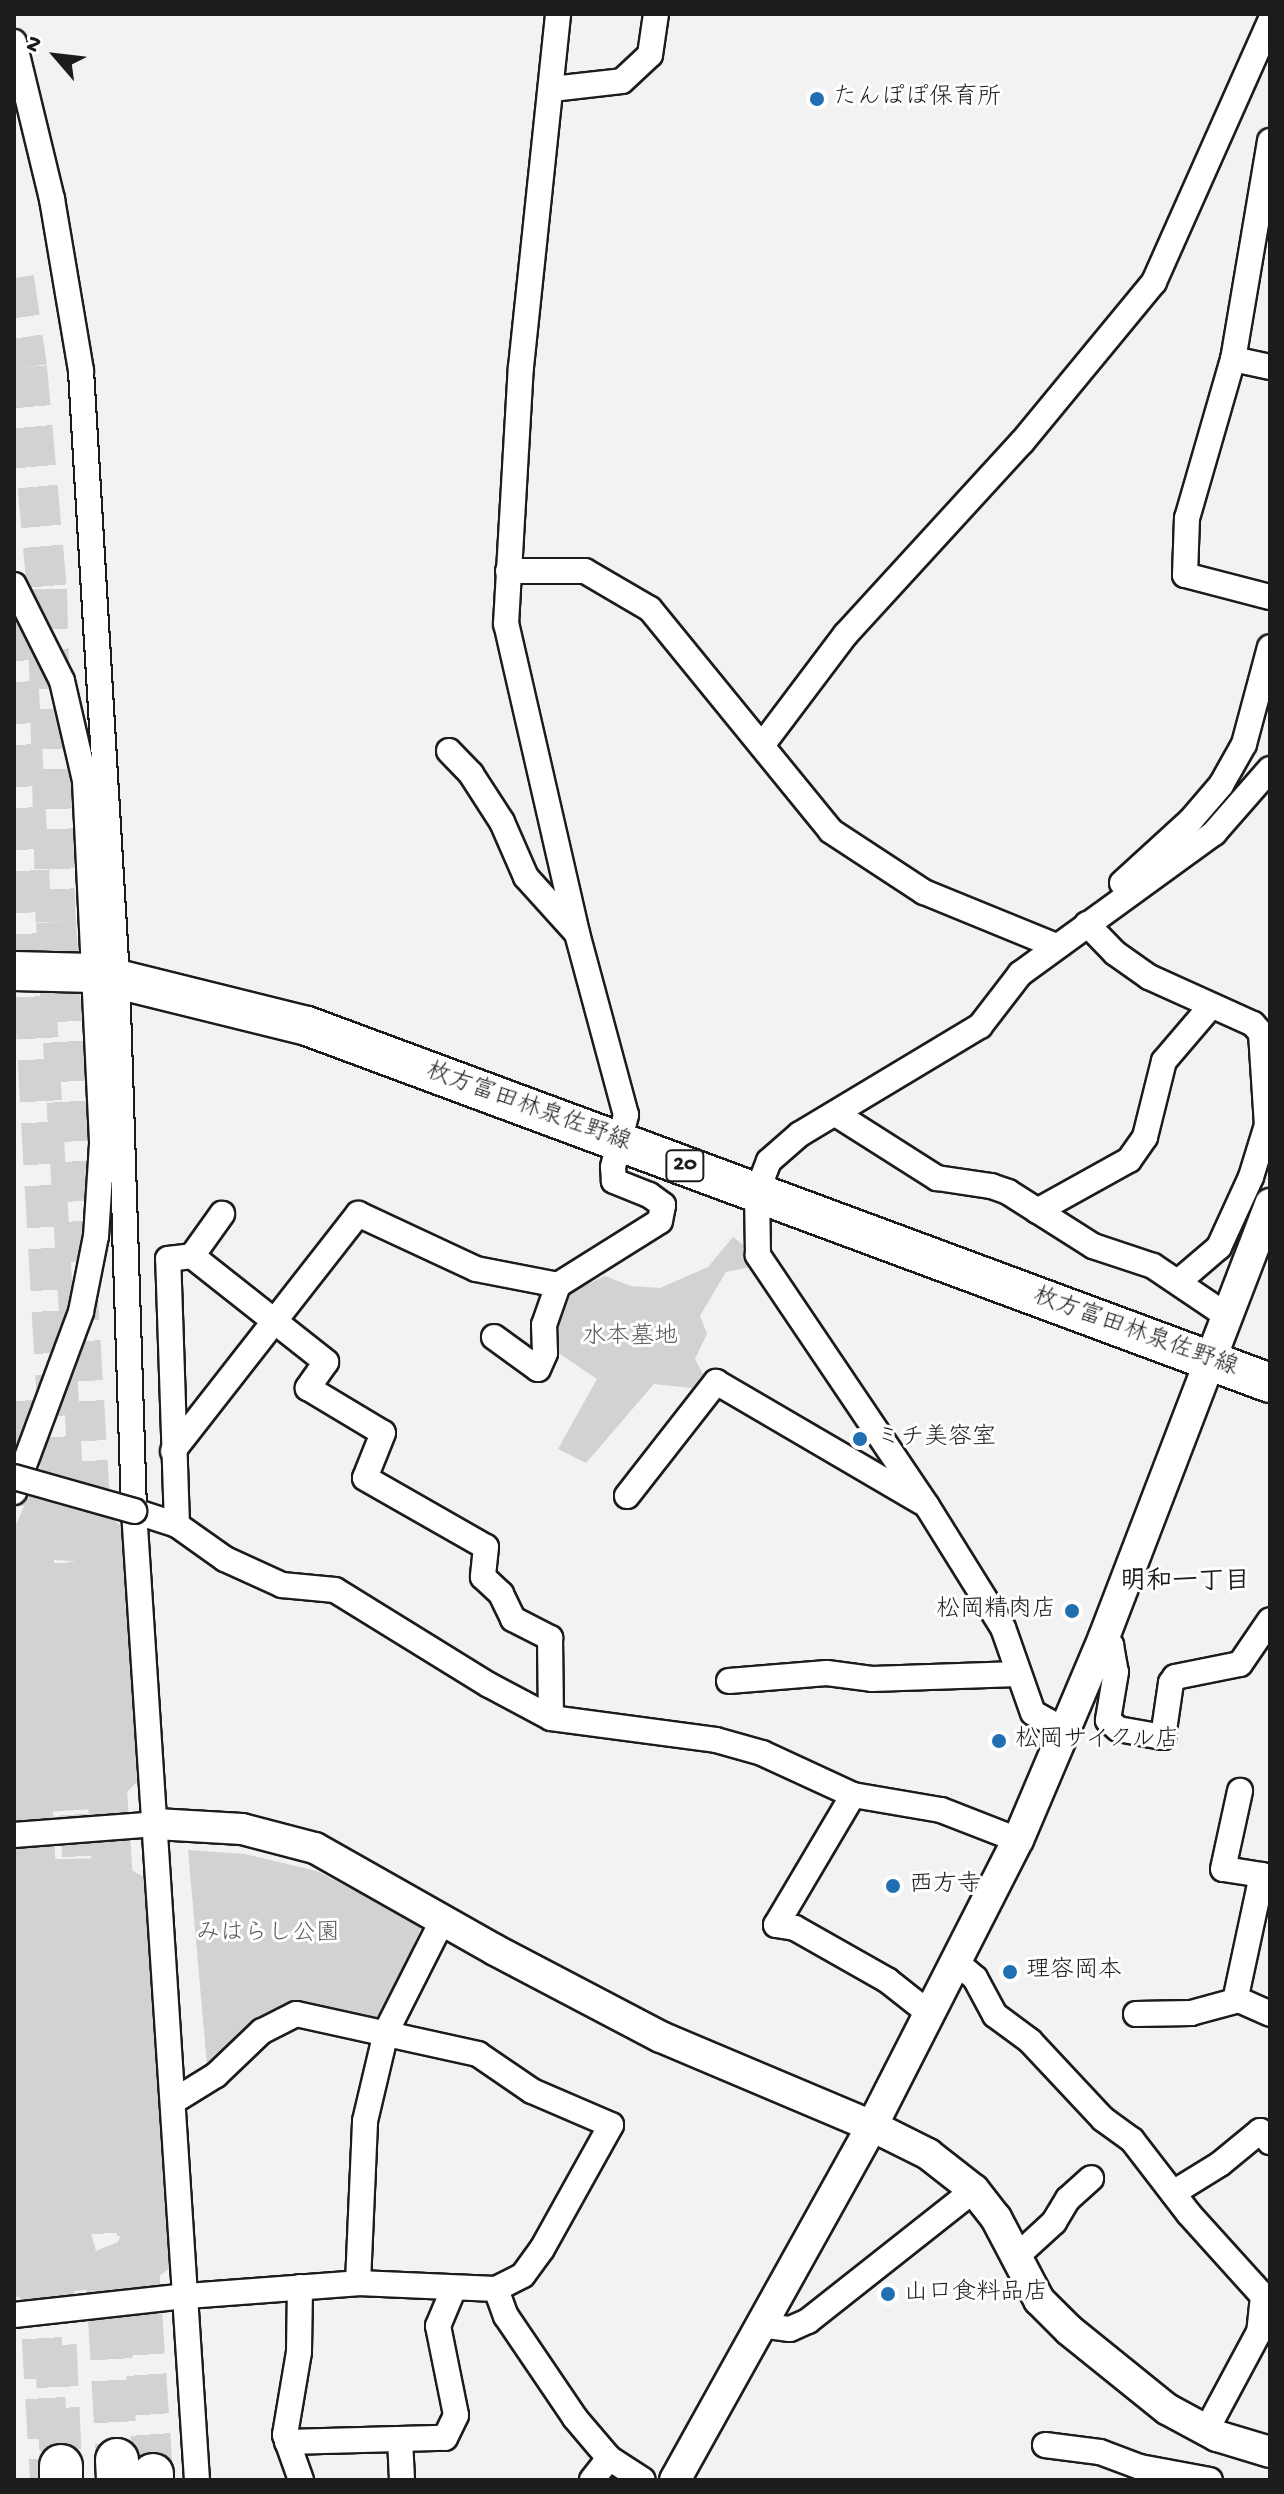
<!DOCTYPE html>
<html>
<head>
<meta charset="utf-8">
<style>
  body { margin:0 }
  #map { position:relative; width:1284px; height:2494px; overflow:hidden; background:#f2f2f2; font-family:"Gochi Hand","Klee One",sans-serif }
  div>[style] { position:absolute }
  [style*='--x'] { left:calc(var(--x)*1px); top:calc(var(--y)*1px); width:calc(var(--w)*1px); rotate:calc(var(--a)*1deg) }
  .green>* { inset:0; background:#d2d2d2 }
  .trunk-tunnel>* { height:40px; margin-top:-20px; transform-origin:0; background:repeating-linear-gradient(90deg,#d2d2d2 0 40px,transparent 0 60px) }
  .motorway-tunnel>* { height:42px; margin-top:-21px; transform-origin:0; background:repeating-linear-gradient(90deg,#d2d2d2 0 42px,transparent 0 63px) }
  .roads { filter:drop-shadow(2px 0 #1c1c1c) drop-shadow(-2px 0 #1c1c1c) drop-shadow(0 2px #1c1c1c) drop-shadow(0 -2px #1c1c1c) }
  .minor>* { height:24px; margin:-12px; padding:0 12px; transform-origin:12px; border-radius:12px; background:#fff }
  .tertiary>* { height:30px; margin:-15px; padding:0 15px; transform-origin:15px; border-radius:15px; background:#fff }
  .primary>* { height:38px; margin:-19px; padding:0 19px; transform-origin:19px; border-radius:19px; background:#fff }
  .trunk>* { height:40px; margin:-20px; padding:0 20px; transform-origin:20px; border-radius:20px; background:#fff }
  .motorway>* { height:42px; margin:-21px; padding:0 21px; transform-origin:21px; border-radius:21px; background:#fff }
  .bridges { filter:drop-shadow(2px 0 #1c1c1c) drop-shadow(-2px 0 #1c1c1c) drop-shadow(0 2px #1c1c1c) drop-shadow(0 -2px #1c1c1c) }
  .minor-bridge>* { height:24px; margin:-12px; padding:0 12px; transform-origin:12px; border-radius:12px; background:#fff }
  .dots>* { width:22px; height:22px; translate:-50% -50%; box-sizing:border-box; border:4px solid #fff; border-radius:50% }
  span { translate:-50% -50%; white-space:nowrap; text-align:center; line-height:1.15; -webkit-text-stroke:6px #fff; paint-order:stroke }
  .shield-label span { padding:2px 6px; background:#fff; border:2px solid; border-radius:6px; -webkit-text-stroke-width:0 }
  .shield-label { font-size:22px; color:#1c1c1c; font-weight:700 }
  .poi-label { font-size:24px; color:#1c1c1c }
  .left { translate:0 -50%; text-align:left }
  .right { translate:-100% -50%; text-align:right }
  .street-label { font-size:24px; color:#1c1c1c }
  .park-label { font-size:24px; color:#5c5c5c }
  .neighbourhood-label { font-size:26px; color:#1c1c1c; font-weight:700 }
  .frame { position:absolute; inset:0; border:16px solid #1c1c1c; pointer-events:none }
  .north { position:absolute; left:16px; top:16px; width:80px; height:80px; -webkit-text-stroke:6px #fff; paint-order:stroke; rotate:298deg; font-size:22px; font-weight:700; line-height:32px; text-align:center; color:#1c1c1c }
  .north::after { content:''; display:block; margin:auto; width:28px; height:36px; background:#1c1c1c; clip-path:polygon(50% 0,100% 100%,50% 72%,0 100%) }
</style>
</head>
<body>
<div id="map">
  <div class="green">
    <i style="clip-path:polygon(733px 1237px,745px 1246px,756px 1266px,726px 1272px,700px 1316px,707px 1334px,695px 1359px,703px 1374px,692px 1388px,654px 1384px,586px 1463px,558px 1449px,597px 1379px,551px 1348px,571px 1292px,605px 1276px,631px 1286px,660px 1288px,708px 1267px)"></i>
    <i style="clip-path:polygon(evenodd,30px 1493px,109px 1516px,121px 1526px,126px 1536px,137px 1782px,110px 1808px,14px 1814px,14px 1529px,30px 1493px,54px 1560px,86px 1562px,84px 1596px,52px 1594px,54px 1560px)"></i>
    <i style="clip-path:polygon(188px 1850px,245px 1854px,317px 1871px,422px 1926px,379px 2024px,293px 2005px,250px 2031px,207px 2065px)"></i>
    <i style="clip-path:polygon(evenodd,109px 1858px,146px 1878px,175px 2264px,149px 2284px,14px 2297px,14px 1860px,109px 1858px,121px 2212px,125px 2223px,118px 2242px,96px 2251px,88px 2222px,121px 2212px)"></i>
  </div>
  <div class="trunk-tunnel">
    <i style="--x:14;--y:278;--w:90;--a:81.7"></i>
    <i style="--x:27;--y:367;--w:223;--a:84.9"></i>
    <i style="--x:47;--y:589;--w:333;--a:88.5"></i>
    <i style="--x:56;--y:922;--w:855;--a:86.65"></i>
    <i style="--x:106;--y:1776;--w:700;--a:86.15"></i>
    <i style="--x:14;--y:1859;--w:622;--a:86.68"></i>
  </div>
  <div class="motorway-tunnel">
    <i style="--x:14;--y:619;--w:1844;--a:86.8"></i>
    <i style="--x:14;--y:1401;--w:1066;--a:87.47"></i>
  </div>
  <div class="roads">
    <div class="minor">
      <i style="--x:14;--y:42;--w:162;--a:76.4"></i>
      <i style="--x:52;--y:199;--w:174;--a:80.4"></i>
      <i style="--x:81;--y:371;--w:608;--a:86.61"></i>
      <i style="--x:117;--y:978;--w:533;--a:88.17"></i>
      <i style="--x:134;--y:1511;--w:971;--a:86.28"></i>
      <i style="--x:552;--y:89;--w:70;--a:-6.5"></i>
      <i style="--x:622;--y:81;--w:38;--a:-43"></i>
      <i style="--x:650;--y:55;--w:41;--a:-81.7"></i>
      <i style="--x:1270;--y:141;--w:221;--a:99.6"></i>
      <i style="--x:1233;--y:359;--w:166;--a:106.1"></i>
      <i style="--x:1187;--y:518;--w:57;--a:92"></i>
      <i style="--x:1185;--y:575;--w:88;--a:14.5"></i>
      <i style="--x:1233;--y:359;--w:38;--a:12"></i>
      <i style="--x:508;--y:571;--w:77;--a:0"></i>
      <i style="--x:585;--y:571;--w:75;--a:30.3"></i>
      <i style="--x:650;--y:609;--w:286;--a:50.8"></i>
      <i style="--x:831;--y:831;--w:111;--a:33.3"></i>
      <i style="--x:924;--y:892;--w:143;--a:22.2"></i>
      <i style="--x:14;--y:585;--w:107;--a:63.4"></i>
      <i style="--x:62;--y:681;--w:103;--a:77"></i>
      <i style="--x:85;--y:781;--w:363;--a:87.3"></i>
      <i style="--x:102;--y:1144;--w:92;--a:93.7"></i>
      <i style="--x:96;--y:1236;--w:77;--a:101.2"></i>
      <i style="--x:81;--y:1312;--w:192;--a:110.4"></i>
      <i style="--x:763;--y:744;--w:138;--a:-53"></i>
      <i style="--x:846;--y:634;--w:260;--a:-47.5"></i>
      <i style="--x:1022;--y:442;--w:207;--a:-50.5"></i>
      <i style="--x:1154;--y:282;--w:286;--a:-66"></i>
      <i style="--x:449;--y:751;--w:32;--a:46"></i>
      <i style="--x:471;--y:774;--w:57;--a:57.1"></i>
      <i style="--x:502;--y:822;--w:60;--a:66.4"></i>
      <i style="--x:526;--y:877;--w:73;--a:47.8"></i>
      <i style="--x:1122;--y:883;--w:93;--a:-42.4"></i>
      <i style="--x:1191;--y:820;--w:46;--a:-49.4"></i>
      <i style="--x:1221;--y:785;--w:47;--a:-60.7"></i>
      <i style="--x:1244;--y:744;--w:100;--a:-75"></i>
      <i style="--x:1087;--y:924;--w:40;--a:46"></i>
      <i style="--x:1115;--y:953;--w:42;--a:35.2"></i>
      <i style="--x:1149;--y:977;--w:114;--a:24.3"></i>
      <i style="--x:1253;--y:1024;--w:12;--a:48"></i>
      <i style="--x:1261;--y:1033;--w:92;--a:86.3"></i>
      <i style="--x:1267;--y:1125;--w:54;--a:107.1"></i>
      <i style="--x:1251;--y:1177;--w:77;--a:114.6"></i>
      <i style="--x:1219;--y:1247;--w:54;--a:139.5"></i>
      <i style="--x:836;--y:1114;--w:120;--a:32.4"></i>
      <i style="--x:937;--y:1178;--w:55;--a:8.4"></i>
      <i style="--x:991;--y:1186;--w:18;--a:19"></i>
      <i style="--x:1008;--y:1192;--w:101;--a:32.4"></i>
      <i style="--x:1093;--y:1246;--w:63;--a:18.4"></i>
      <i style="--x:1153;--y:1266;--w:89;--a:34"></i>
      <i style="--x:1037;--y:1211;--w:105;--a:-29"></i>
      <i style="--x:1129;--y:1160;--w:28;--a:-55"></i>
      <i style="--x:1145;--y:1137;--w:78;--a:-76"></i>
      <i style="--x:1164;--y:1061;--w:72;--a:-49.5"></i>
      <i style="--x:192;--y:1256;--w:171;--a:38.3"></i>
      <i style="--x:326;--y:1362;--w:32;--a:125"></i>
      <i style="--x:308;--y:1388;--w:87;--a:31"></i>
      <i style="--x:383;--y:1433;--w:48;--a:111.8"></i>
      <i style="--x:365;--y:1478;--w:139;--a:29.7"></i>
      <i style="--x:486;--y:1547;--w:30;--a:96"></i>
      <i style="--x:483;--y:1577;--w:25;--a:43"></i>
      <i style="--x:501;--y:1594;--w:28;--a:64"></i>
      <i style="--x:513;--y:1619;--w:42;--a:27.2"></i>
      <i style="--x:550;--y:1638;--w:80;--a:89.3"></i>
      <i style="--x:494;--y:1337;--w:54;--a:36"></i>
      <i style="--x:538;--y:1369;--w:17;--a:-66"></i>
      <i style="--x:545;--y:1353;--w:28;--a:-92"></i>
      <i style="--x:544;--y:1325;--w:42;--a:-70.7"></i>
      <i style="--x:173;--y:1451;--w:301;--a:-52"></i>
      <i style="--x:358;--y:1214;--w:130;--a:25"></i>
      <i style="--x:476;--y:1269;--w:84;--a:11"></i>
      <i style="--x:558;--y:1285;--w:120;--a:-32.1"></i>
      <i style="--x:660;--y:1221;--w:16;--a:-79"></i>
      <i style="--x:663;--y:1205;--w:17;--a:-144"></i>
      <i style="--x:649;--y:1195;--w:38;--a:-158"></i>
      <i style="--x:614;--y:1181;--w:14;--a:-94"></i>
      <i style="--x:613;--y:1167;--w:54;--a:-76"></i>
      <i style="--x:626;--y:1115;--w:188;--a:-105.1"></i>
      <i style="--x:577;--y:933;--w:317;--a:-102.9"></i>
      <i style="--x:506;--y:624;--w:257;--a:-86.7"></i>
      <i style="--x:521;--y:367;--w:355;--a:-84"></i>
      <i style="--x:627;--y:1496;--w:145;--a:-52"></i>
      <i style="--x:716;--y:1382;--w:238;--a:30.3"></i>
      <i style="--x:134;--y:1511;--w:45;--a:18"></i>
      <i style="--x:177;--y:1525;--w:59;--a:35.3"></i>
      <i style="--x:225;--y:1559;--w:63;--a:24.5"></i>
      <i style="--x:282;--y:1585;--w:53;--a:5.4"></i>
      <i style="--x:335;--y:1590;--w:181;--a:31.7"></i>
      <i style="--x:489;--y:1685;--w:70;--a:28"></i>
      <i style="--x:551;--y:1718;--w:166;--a:7.6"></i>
      <i style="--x:716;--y:1740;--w:48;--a:15.8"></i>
      <i style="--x:762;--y:1753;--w:100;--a:24.8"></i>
      <i style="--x:853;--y:1795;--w:89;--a:9.7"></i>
      <i style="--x:941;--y:1810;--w:83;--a:21.3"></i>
      <i style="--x:177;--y:1525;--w:266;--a:-91.9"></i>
      <i style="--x:168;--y:1259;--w:24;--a:-7"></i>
      <i style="--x:192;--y:1256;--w:52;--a:-54.5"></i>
      <i style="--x:1104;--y:1637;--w:11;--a:49"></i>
      <i style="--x:1111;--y:1645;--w:27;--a:80"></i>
      <i style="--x:1116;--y:1672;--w:49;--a:99.5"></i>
      <i style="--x:1108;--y:1720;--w:13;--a:42"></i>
      <i style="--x:1118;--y:1729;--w:46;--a:10.1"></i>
      <i style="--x:1163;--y:1737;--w:55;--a:-81.6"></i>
      <i style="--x:1171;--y:1683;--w:7;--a:-56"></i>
      <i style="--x:1175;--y:1677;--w:66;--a:-11.3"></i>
      <i style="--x:1240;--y:1664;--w:53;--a:-55.7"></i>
      <i style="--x:729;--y:1681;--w:98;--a:-4.7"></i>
      <i style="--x:827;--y:1673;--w:45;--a:7.6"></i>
      <i style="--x:872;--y:1679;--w:146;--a:-2"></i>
      <i style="--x:1064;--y:1730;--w:35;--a:-151"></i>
      <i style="--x:1033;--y:1713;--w:90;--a:-109.4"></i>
      <i style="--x:1003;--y:1628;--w:144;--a:-121.9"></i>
      <i style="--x:927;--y:1506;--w:303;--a:-124"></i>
      <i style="--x:758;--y:1255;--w:63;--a:-90.9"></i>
      <i style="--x:757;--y:1192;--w:33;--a:-69"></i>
      <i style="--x:769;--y:1161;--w:41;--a:-41.1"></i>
      <i style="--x:800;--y:1134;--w:210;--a:-31"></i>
      <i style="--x:980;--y:1026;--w:66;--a:-52.4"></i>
      <i style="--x:1020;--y:974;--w:240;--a:-36"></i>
      <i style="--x:1214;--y:833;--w:85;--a:-48.8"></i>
      <i style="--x:853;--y:1795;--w:151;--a:120.6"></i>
      <i style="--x:776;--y:1925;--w:19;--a:9"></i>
      <i style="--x:795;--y:1928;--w:106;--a:29.5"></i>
      <i style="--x:887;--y:1980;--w:55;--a:38.3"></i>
      <i style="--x:14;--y:1835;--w:142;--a:-4.4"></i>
      <i style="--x:956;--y:1962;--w:25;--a:40"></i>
      <i style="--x:975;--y:1978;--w:42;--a:61.6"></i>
      <i style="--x:995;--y:2015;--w:44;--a:36.6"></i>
      <i style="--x:1030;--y:2041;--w:107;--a:46.9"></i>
      <i style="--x:1103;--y:2119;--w:36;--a:36"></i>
      <i style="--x:1132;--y:2140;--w:93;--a:52.4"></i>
      <i style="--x:1189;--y:2214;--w:110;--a:47.9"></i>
      <i style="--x:1263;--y:2296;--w:36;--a:96"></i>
      <i style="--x:1259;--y:2332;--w:112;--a:118.2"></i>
      <i style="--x:1235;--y:2001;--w:129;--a:-77.9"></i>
      <i style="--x:1262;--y:1875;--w:39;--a:-171"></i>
      <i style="--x:1223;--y:1869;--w:80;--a:-77.7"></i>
      <i style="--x:1136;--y:2014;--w:55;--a:-1"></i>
      <i style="--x:1191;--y:2013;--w:50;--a:-15.2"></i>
      <i style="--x:1239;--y:2000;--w:34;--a:24"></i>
      <i style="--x:1173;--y:2193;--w:55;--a:-31.7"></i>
      <i style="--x:1220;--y:2164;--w:52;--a:-39.5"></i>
      <i style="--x:1260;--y:2131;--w:15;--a:48"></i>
      <i style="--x:1016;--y:2257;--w:52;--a:-42.6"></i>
      <i style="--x:1054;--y:2222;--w:27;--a:-59"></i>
      <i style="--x:1068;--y:2199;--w:31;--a:-42"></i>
      <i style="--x:358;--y:2283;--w:162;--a:-87.5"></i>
      <i style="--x:365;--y:2121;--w:91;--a:-76.7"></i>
      <i style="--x:386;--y:2032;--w:124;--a:-63.2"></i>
      <i style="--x:300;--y:2287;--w:65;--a:90.9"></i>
      <i style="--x:299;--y:2352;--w:84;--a:99.6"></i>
      <i style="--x:285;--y:2435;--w:48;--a:70.4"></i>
      <i style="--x:496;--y:2289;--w:29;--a:70"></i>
      <i style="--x:506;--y:2316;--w:123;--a:55.9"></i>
      <i style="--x:575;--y:2418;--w:52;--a:49.6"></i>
      <i style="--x:609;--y:2458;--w:40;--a:32.9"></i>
      <i style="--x:14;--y:2315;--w:174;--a:-6.3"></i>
      <i style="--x:187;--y:2296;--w:171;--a:-4.3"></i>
      <i style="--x:358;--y:2283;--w:138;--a:2.5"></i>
      <i style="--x:496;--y:2289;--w:30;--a:-27"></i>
      <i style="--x:523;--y:2275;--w:32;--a:-54"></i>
      <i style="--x:542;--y:2249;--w:142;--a:-60.9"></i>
      <i style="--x:611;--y:2125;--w:86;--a:-156.7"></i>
      <i style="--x:532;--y:2091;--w:65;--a:-145.6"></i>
      <i style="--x:478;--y:2054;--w:186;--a:-167.6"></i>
      <i style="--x:296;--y:2014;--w:38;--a:153"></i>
      <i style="--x:262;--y:2031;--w:64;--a:136.3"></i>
      <i style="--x:216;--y:2075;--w:49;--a:148.2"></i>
      <i style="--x:761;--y:2325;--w:29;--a:8"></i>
      <i style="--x:790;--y:2329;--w:20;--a:-24"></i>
      <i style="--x:808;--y:2321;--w:211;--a:-38.3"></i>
      <i style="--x:400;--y:2439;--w:41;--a:87.2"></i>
      <i style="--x:287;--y:2442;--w:158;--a:-1.5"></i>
      <i style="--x:445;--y:2438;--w:25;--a:-64"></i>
      <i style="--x:456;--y:2415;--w:91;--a:-101.4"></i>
      <i style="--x:438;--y:2326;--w:41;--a:-67.2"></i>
      <i style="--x:1045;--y:2445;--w:55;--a:7.3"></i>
      <i style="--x:1100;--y:2452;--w:43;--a:20.6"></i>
      <i style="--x:1140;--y:2467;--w:71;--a:10.5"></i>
      <i style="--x:592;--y:2480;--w:28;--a:-52"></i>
    </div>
    <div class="tertiary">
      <i style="--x:156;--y:1824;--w:86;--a:3.3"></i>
      <i style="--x:242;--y:1829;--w:75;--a:14.6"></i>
      <i style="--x:315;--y:1848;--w:207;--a:29.5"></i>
      <i style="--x:495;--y:1950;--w:187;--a:27.7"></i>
      <i style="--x:661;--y:2037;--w:229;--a:22.9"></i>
      <i style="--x:872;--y:2126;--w:63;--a:26.6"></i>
      <i style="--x:928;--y:2154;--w:58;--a:38"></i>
      <i style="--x:974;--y:2190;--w:36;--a:52"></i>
      <i style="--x:996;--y:2218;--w:93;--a:62.3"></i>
      <i style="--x:1039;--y:2300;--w:42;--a:45"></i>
      <i style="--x:1069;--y:2330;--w:126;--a:38.9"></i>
      <i style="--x:1167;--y:2409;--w:57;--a:28.4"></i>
      <i style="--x:1217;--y:2436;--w:55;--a:16.8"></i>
      <i style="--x:675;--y:2480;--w:405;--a:-60.9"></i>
      <i style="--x:872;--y:2126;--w:321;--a:-63"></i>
      <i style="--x:1018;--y:1840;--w:220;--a:-67"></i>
      <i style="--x:1104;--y:1637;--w:464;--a:-69"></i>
    </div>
    <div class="primary">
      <i style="--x:14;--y:971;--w:79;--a:1.5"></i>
      <i style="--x:93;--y:973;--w:220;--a:13.9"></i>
      <i style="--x:307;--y:1026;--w:1027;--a:20.34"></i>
    </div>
    <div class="trunk">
      <i style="--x:153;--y:2474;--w:6;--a:90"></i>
    </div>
    <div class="motorway">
      <i style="--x:117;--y:2460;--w:20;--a:87"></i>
      <i style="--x:61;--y:2466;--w:14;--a:90"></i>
    </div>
  </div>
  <div class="bridges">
    <div class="minor-bridge">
      <i style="--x:14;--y:1477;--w:125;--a:15.8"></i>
    </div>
  </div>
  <div class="dots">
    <i style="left:817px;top:99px;background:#1f6fb2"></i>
    <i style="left:860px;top:1439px;background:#1f6fb2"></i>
    <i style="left:1072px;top:1611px;background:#1f6fb2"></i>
    <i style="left:999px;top:1741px;background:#1f6fb2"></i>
    <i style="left:893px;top:1886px;background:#1f6fb2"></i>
    <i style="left:1010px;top:1972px;background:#1f6fb2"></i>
    <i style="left:888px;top:2294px;background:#1f6fb2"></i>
  </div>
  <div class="shield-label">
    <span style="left:685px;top:1166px">20</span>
  </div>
  <div class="poi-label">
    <span class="left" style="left:833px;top:99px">たんぽぽ保育所</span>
    <span class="left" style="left:876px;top:1439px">ミチ美容室</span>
    <span class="right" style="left:1056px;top:1611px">松岡精肉店</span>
    <span class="left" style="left:1015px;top:1741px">松岡サイクル店</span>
    <span class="left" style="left:909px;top:1886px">西方寺</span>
    <span class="left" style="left:1026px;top:1972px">理容岡本</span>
    <span class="left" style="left:904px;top:2294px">山口食料品店</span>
  </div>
  <div class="street-label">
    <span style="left:528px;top:1108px;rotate:20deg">枚方富田林泉佐野線</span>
    <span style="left:1135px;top:1333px;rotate:20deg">枚方富田林泉佐野線</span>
  </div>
  <div class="park-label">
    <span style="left:630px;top:1338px">水本墓地</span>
    <span style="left:268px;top:1935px">みはらし公園</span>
  </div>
  <div class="neighbourhood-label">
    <span style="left:1185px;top:1584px">明和一丁目</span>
  </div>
  <div class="frame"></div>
  <div class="north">N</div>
</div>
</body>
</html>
